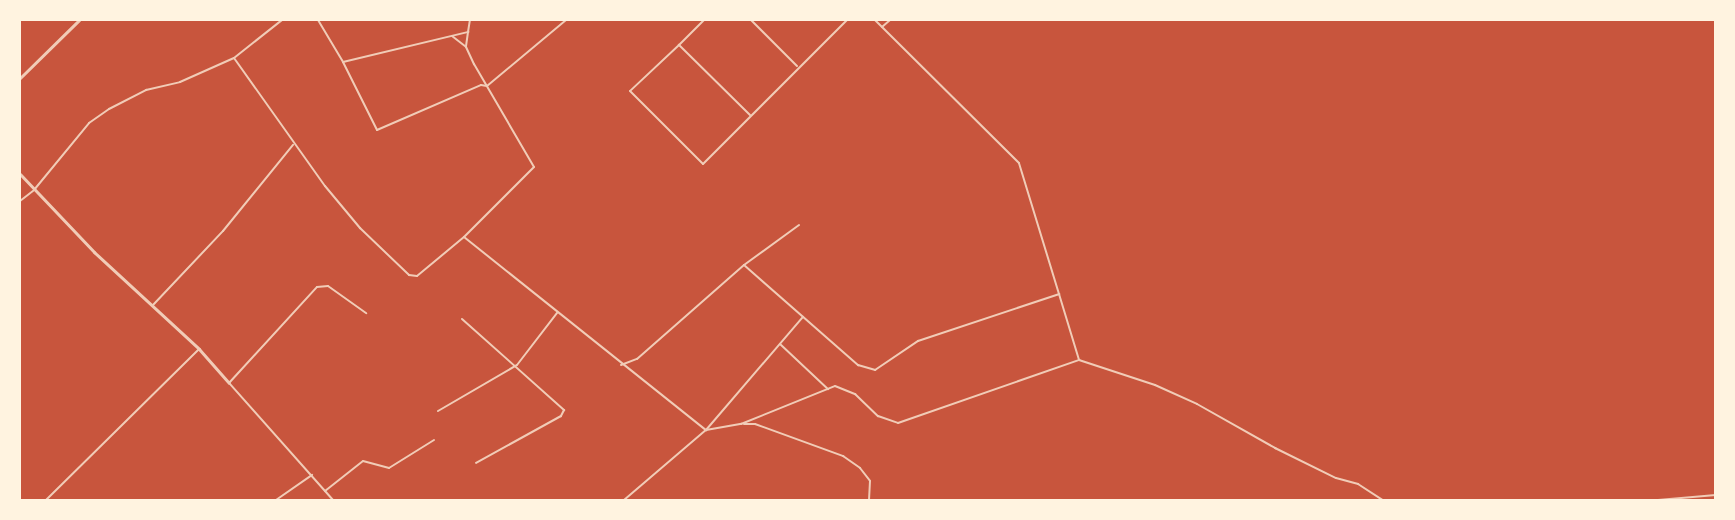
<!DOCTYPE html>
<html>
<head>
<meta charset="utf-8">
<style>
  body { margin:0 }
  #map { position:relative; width:1735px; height:520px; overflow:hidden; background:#c8553d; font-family:"PT Sans Narrow",sans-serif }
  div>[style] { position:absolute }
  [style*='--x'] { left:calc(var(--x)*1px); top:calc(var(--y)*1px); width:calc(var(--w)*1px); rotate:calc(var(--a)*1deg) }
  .minor>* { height:2px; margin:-1px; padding:0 1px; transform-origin:1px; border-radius:1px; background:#f1ccb7 }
  .tertiary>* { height:3px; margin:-1.5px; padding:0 1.5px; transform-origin:1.5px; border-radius:1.5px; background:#f1ccb7 }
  span { translate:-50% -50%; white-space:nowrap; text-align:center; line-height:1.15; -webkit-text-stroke:6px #fff3e0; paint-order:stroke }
  .frame { position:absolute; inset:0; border:21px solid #fff3e0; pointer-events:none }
</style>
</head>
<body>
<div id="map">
  <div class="minor">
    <i style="--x:318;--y:20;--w:49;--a:59.2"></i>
    <i style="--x:343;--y:62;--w:129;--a:-13.5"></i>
    <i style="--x:468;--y:32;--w:15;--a:98"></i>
    <i style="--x:466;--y:47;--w:19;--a:65"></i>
    <i style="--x:474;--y:64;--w:119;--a:59.8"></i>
    <i style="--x:534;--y:167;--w:99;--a:135"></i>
    <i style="--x:751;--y:20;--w:65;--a:45"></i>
    <i style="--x:882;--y:27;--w:11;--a:-41"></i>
    <i style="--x:468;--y:32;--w:12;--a:-81"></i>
    <i style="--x:452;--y:36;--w:18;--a:38"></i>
    <i style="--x:679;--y:45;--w:35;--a:-45"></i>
    <i style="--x:234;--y:58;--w:61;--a:-38.4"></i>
    <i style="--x:343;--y:62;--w:76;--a:63.4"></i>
    <i style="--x:377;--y:130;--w:113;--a:-23.4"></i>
    <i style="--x:481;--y:85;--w:6;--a:9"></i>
    <i style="--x:487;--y:86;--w:103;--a:-39.9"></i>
    <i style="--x:750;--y:115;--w:100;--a:-135.4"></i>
    <i style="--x:679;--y:45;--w:67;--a:136.8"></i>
    <i style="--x:630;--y:91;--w:103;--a:45"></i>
    <i style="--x:703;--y:164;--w:204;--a:-45"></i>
    <i style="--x:20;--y:201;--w:18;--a:-38"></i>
    <i style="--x:34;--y:190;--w:87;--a:-50.6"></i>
    <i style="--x:89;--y:123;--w:24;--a:-35"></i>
    <i style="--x:109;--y:109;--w:42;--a:-27.2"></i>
    <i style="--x:146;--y:90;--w:35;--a:-13"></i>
    <i style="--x:180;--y:82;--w:59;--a:-24"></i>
    <i style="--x:234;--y:58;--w:157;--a:54.6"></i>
    <i style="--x:325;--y:186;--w:55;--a:50.2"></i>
    <i style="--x:360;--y:228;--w:68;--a:43.8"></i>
    <i style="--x:409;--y:275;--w:8;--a:7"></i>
    <i style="--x:417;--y:276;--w:61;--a:-39.7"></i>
    <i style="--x:464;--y:237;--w:310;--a:38.6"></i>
    <i style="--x:706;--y:430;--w:36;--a:-10"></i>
    <i style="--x:741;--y:424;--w:101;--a:-22"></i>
    <i style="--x:835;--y:386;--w:22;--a:22"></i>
    <i style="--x:855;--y:394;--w:32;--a:44"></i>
    <i style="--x:878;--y:416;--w:21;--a:19"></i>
    <i style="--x:898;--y:423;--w:192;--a:-19.2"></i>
    <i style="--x:1079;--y:360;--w:80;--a:18.2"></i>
    <i style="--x:1155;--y:385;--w:46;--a:24.3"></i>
    <i style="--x:1197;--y:404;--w:90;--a:29.4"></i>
    <i style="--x:1275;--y:448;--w:68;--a:26.2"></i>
    <i style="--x:1336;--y:478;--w:23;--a:15"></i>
    <i style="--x:1358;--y:484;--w:30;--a:33"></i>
    <i style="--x:744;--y:265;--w:152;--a:41.3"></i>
    <i style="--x:858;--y:365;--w:18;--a:16"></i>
    <i style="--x:875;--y:370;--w:52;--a:-34"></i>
    <i style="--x:918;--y:341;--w:149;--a:-18.4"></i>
    <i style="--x:1059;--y:294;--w:137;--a:-107"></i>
    <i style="--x:1019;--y:163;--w:203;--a:-135.2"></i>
    <i style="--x:1059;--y:294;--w:69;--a:73.1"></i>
    <i style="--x:153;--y:305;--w:102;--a:-46.6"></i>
    <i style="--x:223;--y:231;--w:111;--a:-50.9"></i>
    <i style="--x:462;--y:319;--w:137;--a:41.7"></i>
    <i style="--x:564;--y:410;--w:7;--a:117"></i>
    <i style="--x:561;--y:416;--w:97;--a:151.1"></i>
    <i style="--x:780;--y:344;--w:66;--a:43.2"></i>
    <i style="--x:621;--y:365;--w:17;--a:-21"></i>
    <i style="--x:637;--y:359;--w:142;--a:-41.3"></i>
    <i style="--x:744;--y:265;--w:68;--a:-36"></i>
    <i style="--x:438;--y:411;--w:91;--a:-30.2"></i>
    <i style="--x:517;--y:365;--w:66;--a:-52.4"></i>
    <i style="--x:744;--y:424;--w:11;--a:0"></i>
    <i style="--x:755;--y:424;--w:94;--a:20"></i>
    <i style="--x:843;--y:456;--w:21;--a:35"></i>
    <i style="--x:860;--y:468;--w:16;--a:52"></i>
    <i style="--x:870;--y:481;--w:19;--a:93"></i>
    <i style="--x:325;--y:491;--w:48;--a:-38.3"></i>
    <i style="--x:363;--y:461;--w:27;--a:15"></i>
    <i style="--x:389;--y:468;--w:53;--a:-31.9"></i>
    <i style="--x:46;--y:500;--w:215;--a:-44.6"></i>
    <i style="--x:276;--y:500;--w:44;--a:-34.8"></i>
    <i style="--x:333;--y:500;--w:157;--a:-131.6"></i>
    <i style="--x:229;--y:383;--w:130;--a:-47.5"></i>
    <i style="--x:317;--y:287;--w:11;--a:-5"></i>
    <i style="--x:328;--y:286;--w:47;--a:35.4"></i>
    <i style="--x:624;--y:500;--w:108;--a:-40.5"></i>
    <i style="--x:706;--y:430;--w:149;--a:-49.4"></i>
    <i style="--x:1658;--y:500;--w:58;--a:-4.9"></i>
  </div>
  <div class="tertiary">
    <i style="--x:20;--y:78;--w:83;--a:-44.5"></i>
    <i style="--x:20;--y:174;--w:108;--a:46.5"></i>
    <i style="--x:94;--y:252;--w:143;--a:42.7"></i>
    <i style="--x:199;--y:349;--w:45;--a:48.6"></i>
  </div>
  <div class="frame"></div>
</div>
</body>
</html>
